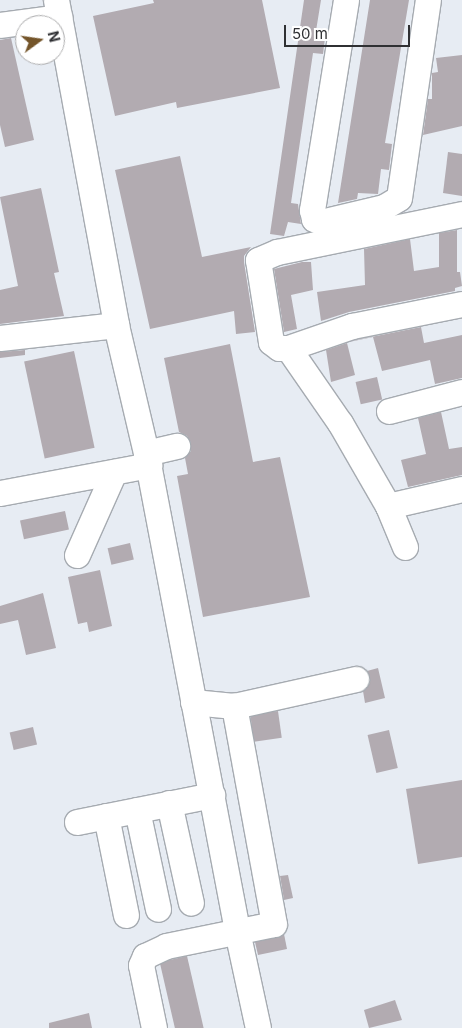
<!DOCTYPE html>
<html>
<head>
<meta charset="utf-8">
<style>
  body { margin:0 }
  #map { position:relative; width:462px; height:1028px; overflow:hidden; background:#e7ecf3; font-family:Inter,sans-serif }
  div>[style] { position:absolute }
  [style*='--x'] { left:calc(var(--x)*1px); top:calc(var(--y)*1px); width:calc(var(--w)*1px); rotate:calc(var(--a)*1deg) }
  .building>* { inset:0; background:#b2abb1; transform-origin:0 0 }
  .roads { filter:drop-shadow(1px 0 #a6abb1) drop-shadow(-1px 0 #a6abb1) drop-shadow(0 1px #a6abb1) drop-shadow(0 -1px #a6abb1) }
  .minor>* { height:25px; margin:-12.5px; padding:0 12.5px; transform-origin:12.5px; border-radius:12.5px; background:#fff }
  span { translate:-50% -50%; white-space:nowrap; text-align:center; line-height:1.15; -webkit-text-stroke:4px #fff; paint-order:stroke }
  .north { position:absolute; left:15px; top:15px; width:50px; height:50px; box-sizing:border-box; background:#fff; border:1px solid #acacad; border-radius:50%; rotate:76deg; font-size:14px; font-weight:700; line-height:20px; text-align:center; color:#2f3033 }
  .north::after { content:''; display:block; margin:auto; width:18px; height:22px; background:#74552a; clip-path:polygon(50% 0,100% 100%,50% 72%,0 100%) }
  .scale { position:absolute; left:284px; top:25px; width:126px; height:22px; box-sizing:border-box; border:2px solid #2f3033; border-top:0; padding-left:6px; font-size:15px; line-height:18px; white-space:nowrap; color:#2f3033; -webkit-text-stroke:4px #fff; paint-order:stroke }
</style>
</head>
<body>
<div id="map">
  <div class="building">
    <i style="clip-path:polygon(153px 0,262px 0,280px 88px,177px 108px,176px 102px,115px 116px,93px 16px,154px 3px)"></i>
    <i style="clip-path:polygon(304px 0,321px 0,315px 37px,325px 38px,323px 54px,313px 53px,291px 203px,298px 204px,301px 224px,288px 222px,284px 236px,270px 234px)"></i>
    <i style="clip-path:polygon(370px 0,409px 0,385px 143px,392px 144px,389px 170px,381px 169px,378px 194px,358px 193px,357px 199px,338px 203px)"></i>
    <i style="clip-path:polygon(11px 38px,34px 140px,5px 147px,0 125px,0 40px)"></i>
    <i style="clip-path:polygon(462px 55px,462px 126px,423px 135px,428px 99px,432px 99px,432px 73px,438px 72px,436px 58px)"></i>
    <i style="clip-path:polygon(448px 152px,462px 154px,462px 196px,443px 193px)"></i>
    <i style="clip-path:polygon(180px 156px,202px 257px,251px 247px,244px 256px,244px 262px,255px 332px,236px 334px,234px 311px,150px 329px,115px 170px)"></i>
    <i style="clip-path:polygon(41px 188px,59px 272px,54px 273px,64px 316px,0 324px,0 290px,18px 286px,0 197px)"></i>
    <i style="clip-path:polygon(457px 230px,457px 272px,460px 272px,462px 286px,455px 288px,455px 291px,349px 312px,321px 321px,317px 292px,365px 285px,364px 249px,410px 239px,414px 271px,439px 267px,439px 233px)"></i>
    <i style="clip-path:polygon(302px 262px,311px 262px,313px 290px,291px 295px,297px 329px,284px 332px,274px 269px)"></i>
    <i style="clip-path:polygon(421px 327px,424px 343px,462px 335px,462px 378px,435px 384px,430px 360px,382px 371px,373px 337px,349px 342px,356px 340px)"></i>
    <i style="clip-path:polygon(347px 343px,355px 375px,331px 382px,326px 350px)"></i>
    <i style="clip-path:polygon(230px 344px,253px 462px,280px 457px,310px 597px,203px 617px,177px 476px,188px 474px,185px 458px,191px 451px,191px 443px,187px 436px,179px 432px,164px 358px)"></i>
    <i style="clip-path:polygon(25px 350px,25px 355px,0 358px,0 352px)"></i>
    <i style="left:74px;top:351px;width:99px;height:51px;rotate:78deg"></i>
    <i style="left:377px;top:377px;width:23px;height:22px;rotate:77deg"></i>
    <i style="clip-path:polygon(441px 412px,449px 449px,462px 447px,462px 475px,408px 487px,401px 460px,426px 454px,418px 418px)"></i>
    <i style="left:65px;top:511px;width:19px;height:46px;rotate:78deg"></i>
    <i style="left:130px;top:543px;width:17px;height:23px;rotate:77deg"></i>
    <i style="clip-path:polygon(100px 570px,112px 626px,89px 632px,87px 622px,78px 624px,68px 577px)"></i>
    <i style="clip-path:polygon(43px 593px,56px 648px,26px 655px,18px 620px,0 624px,0 606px)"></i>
    <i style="clip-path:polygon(378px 668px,385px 698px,365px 703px,363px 691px,370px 683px,367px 671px)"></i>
    <i style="left:278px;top:711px;width:27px;height:28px;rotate:82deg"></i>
    <i style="left:33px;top:727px;width:18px;height:24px;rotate:77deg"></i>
    <i style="left:389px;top:730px;width:39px;height:22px;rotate:77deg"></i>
    <i style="clip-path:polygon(462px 780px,462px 857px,418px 864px,406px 789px)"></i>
    <i style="clip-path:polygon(288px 875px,293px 898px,284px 900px,280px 876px)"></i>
    <i style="clip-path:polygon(284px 934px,287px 949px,258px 955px,255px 942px)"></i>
    <i style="left:187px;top:956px;width:74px;height:28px;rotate:77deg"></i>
    <i style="clip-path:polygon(395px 1000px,402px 1020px,369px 1028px,364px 1010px)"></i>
    <i style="clip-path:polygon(89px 1013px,92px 1028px,49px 1028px,49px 1023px)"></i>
  </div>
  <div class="roads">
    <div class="minor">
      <i style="--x:56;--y:0;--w:330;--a:79.5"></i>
      <i style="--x:116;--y:325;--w:131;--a:76.8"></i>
      <i style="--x:146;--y:453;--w:487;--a:79.2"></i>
      <i style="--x:237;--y:931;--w:99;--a:77.8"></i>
      <i style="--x:346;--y:0;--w:213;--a:99.2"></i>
      <i style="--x:312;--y:210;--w:9;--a:77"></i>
      <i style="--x:314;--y:219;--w:8;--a:23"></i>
      <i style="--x:321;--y:222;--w:65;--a:-13.4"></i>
      <i style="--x:384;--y:207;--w:17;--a:-31"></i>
      <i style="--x:399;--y:198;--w:200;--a:-81.7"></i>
      <i style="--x:0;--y:25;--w:60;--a:-7.7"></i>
      <i style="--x:0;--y:338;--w:117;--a:-6.4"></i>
      <i style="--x:288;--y:348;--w:68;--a:-19"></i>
      <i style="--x:352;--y:326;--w:112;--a:-11.3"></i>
      <i style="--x:389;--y:411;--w:75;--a:-14.6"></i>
      <i style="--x:146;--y:453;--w:32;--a:-13"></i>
      <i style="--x:0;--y:493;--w:152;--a:-10.6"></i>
      <i style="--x:388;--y:506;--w:76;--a:-12.9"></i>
      <i style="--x:405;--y:547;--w:44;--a:-112.5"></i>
      <i style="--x:388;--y:506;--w:96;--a:-120"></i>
      <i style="--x:340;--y:423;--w:91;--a:-124.7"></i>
      <i style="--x:288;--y:348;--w:9;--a:180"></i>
      <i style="--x:279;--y:348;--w:10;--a:-143"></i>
      <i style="--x:271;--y:342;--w:83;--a:-99"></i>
      <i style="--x:258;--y:260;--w:21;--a:-23"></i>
      <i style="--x:277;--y:252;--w:189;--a:-11.6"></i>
      <i style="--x:77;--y:555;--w:91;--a:-66"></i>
      <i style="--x:193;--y:702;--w:41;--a:5.6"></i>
      <i style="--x:234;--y:706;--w:125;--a:-12.5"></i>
      <i style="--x:169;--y:803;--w:102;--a:77.6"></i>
      <i style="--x:137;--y:810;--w:101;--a:78"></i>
      <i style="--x:106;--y:816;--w:101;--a:78.6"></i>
      <i style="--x:77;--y:822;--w:138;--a:-11.3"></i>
      <i style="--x:154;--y:1028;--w:64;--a:-101.7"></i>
      <i style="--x:141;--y:965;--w:10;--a:-66"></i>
      <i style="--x:145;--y:956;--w:23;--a:-25"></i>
      <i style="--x:166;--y:946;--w:110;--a:-11.5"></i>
      <i style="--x:274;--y:924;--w:222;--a:-100.4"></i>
    </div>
  </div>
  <div class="north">N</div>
  <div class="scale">50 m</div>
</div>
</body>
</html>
